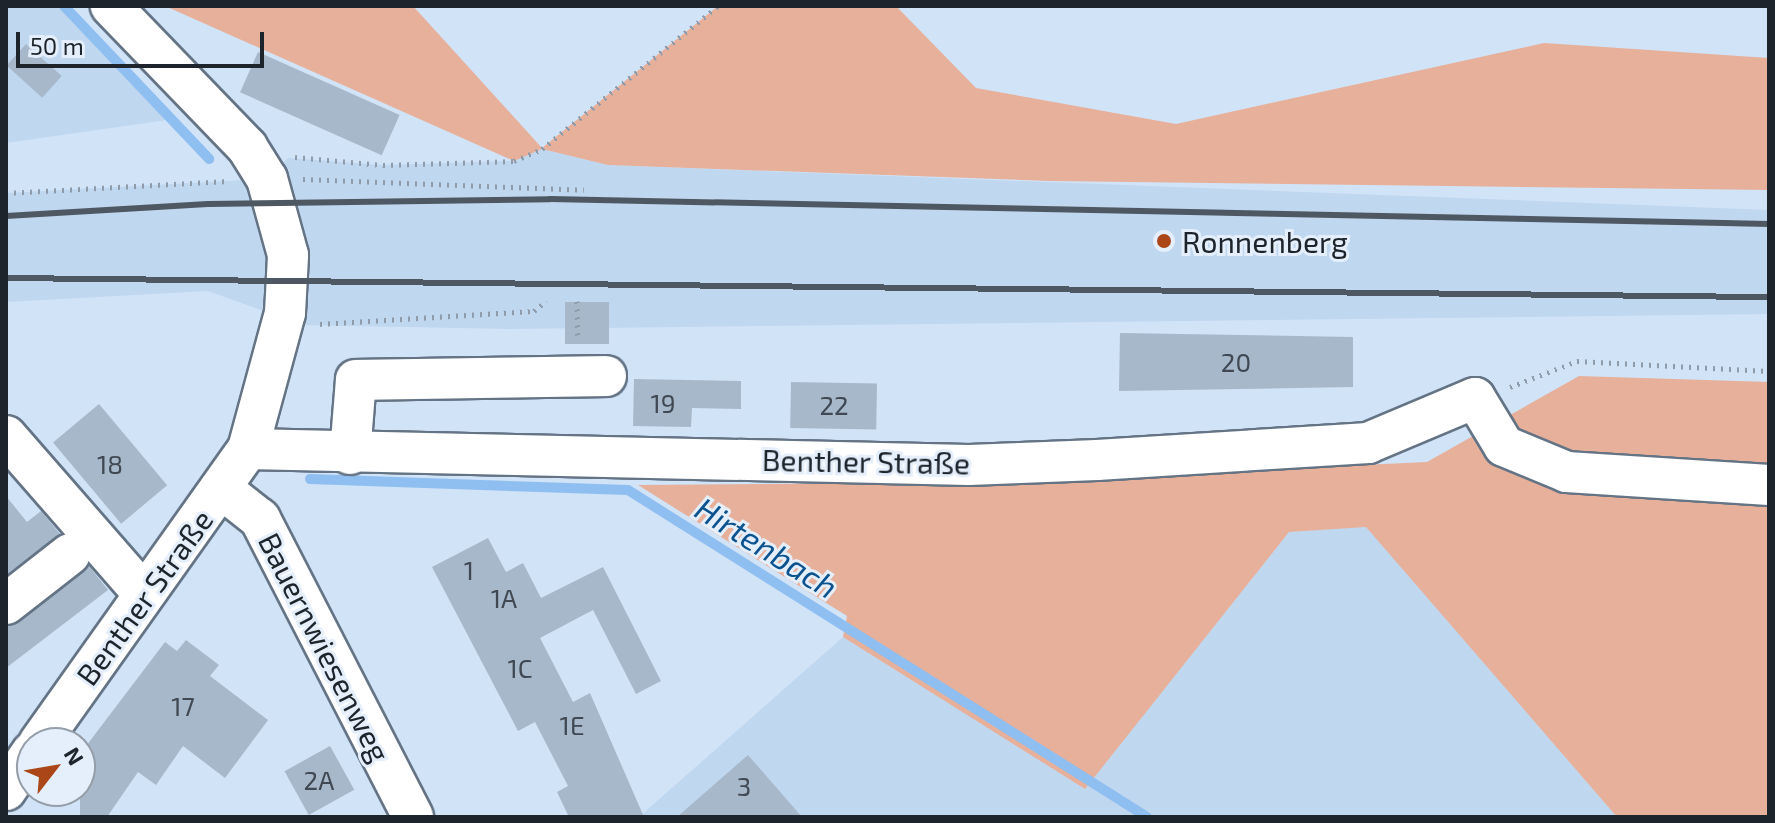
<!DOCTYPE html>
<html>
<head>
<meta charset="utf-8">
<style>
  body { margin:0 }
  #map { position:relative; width:1775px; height:823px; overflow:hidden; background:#d1e3f7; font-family:"Exo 2",sans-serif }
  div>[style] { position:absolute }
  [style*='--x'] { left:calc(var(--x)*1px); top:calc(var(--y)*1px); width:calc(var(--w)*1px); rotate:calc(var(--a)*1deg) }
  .built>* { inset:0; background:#c0d7f0 }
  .green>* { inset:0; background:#e7b09a }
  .stream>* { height:10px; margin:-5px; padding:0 5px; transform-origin:5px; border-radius:5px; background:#8fbef1 }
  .building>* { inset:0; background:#a7b8ca; transform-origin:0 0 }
  .path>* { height:5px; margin-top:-2.5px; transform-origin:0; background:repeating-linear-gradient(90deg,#8e9bab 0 2px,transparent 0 8px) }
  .roads { filter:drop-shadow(2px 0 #647485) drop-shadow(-2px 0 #647485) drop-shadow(0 2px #647485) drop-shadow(0 -2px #647485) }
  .minor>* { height:40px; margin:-20px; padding:0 20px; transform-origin:20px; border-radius:20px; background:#fff }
  .rail>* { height:6px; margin:-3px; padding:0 3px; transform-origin:3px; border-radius:3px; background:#4e5862 }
  .dots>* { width:22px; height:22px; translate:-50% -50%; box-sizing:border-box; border:4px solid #e5effb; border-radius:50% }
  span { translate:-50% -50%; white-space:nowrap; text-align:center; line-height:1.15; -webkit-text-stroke:6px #e5effb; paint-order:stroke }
  .number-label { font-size:26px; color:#404953 }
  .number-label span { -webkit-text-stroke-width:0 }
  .poi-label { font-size:30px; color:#1d242b }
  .left { translate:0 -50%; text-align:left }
  .street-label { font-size:30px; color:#1d242b }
  .water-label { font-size:32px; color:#0c528f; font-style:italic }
  .frame { position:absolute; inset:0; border:8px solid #1d242b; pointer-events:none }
  .north { position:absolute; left:16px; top:727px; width:80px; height:80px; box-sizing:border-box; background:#e5effb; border:2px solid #959ea8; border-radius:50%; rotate:59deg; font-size:22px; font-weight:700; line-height:32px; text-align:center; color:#1d242b }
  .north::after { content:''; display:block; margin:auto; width:28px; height:36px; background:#ab4618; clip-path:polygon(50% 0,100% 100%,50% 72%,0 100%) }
  .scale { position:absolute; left:16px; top:32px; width:248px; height:36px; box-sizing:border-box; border:4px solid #1d242b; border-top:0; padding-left:10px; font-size:24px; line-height:28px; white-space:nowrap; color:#1d242b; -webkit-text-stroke:6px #e5effb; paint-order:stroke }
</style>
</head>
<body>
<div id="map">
  <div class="built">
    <i style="clip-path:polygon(6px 6px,57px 6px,167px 120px,6px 143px)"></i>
    <i style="clip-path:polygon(542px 149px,608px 165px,1769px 210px,1769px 314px,511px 329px,303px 325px,208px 291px,6px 302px,6px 193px,267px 179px,288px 158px,383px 165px,513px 161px)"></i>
    <i style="clip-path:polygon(1367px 526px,1617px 817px,639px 817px,843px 637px,1085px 788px,1289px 532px)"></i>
  </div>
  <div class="green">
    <i style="clip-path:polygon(165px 6px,413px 6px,542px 148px,718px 6px,896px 6px,976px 88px,1176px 124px,1544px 43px,1769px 58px,1769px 190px,1050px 181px,608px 165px,542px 149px,514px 161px)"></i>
    <i style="clip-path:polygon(1579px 376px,1769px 382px,1769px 817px,1617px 817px,1366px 527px,1289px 532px,1085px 789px,843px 637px,847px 616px,638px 485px,988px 482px,1427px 462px)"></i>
  </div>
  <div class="stream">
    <i style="--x:64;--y:6;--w:211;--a:46.5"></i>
    <i style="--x:310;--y:479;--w:318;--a:2"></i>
    <i style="--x:628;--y:490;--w:613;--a:32.21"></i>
  </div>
  <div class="building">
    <i style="left:26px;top:44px;width:48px;height:29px;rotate:42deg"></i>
    <i style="left:258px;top:52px;width:155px;height:44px;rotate:24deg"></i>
    <i style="left:565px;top:302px;width:44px;height:42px"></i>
    <i style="clip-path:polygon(1120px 333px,1353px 337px,1353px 387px,1119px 391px)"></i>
    <i style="clip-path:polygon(634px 379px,741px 381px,741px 409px,692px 408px,691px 427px,633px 426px)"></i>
    <i style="left:791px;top:382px;width:86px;height:46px;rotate:1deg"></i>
    <i style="left:99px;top:404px;width:106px;height:60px;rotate:50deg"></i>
    <i style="clip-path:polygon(6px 496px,27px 522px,41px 511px,60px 534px,6px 575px)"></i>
    <i style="clip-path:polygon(488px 538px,506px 572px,523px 563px,541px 598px,603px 567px,661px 681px,636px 694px,593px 610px,540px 638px,573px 702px,590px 693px,644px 817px,569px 817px,557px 792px,568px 786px,535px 722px,518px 731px,432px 567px)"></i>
    <i style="clip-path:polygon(89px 566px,108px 590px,6px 668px,6px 626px)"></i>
    <i style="clip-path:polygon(186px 640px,219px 665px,210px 676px,268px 720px,225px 778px,183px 746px,156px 785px,138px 772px,107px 817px,80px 817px,80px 754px,165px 642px,177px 651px)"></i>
    <i style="left:330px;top:746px;width:50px;height:52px;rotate:61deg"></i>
    <i style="clip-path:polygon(748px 755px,802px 817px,677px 817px)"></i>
  </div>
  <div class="path">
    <i style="--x:295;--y:157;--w:88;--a:5.2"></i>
    <i style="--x:383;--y:165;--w:131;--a:-1.7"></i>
    <i style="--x:514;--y:161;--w:30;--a:-23"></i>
    <i style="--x:542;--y:149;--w:227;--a:-39.1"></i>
    <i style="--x:303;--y:179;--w:281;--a:2.2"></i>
    <i style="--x:6;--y:193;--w:223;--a:-3.1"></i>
    <i style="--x:577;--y:301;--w:39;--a:89"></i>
    <i style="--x:320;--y:324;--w:214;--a:-3.5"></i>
    <i style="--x:534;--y:311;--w:16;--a:-40"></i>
    <i style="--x:1510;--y:387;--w:72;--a:-21.2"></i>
    <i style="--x:1577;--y:361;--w:192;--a:3"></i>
  </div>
  <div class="roads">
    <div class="minor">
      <i style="--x:6;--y:436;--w:210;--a:48.9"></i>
      <i style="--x:248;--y:449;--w:721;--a:1.27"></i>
      <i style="--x:969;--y:465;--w:128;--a:-2.2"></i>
      <i style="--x:1097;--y:460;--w:272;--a:-3.6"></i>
      <i style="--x:1368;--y:443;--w:116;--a:-22.8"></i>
      <i style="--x:1475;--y:398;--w:56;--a:58.9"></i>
      <i style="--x:1504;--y:446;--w:68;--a:22.4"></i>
      <i style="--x:1567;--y:472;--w:202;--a:3.7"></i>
      <i style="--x:350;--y:454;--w:74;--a:-85.4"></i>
      <i style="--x:356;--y:380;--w:250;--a:-0.9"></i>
      <i style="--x:222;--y:489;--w:48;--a:38.3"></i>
      <i style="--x:260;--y:519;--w:335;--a:62.8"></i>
      <i style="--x:6;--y:604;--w:81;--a:-38"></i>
      <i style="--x:39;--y:743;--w:361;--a:-54.6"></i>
      <i style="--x:248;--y:449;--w:141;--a:-74.8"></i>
      <i style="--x:285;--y:313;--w:58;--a:-87"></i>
      <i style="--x:288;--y:255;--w:79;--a:-105.4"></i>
      <i style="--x:267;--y:179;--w:38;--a:-122"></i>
      <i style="--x:247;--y:147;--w:196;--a:-134"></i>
      <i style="--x:6;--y:790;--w:46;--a:-55.6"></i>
    </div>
  </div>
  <div class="rail">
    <i style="--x:6;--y:216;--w:202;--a:-3.4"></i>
    <i style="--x:208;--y:204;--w:342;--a:-0.8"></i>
    <i style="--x:550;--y:199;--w:1219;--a:1.17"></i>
    <i style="--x:6;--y:278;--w:1763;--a:0.62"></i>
  </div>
  <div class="dots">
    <i style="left:1164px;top:241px;background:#ab4618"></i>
  </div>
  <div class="number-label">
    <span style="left:1236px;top:362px">20</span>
    <span style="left:663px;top:403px">19</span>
    <span style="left:834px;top:405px">22</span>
    <span style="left:110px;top:464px">18</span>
    <span style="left:469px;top:570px">1</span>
    <span style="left:504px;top:598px">1A</span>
    <span style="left:520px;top:668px">1C</span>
    <span style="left:183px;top:706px">17</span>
    <span style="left:572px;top:725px">1E</span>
    <span style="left:319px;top:780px">2A</span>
    <span style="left:744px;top:786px">3</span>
  </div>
  <div class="poi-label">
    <span class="left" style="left:1182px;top:241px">Ronnenberg</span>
  </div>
  <div class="street-label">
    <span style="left:866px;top:461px;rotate:1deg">Benther Straße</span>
    <span style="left:144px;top:597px;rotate:-54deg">Benther Straße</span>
    <span style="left:325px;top:647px;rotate:63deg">Bauernwiesenweg</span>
  </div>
  <div class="water-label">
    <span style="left:767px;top:547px;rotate:32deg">Hirtenbach</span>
  </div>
  <div class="frame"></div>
  <div class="north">N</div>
  <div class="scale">50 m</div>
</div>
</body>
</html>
